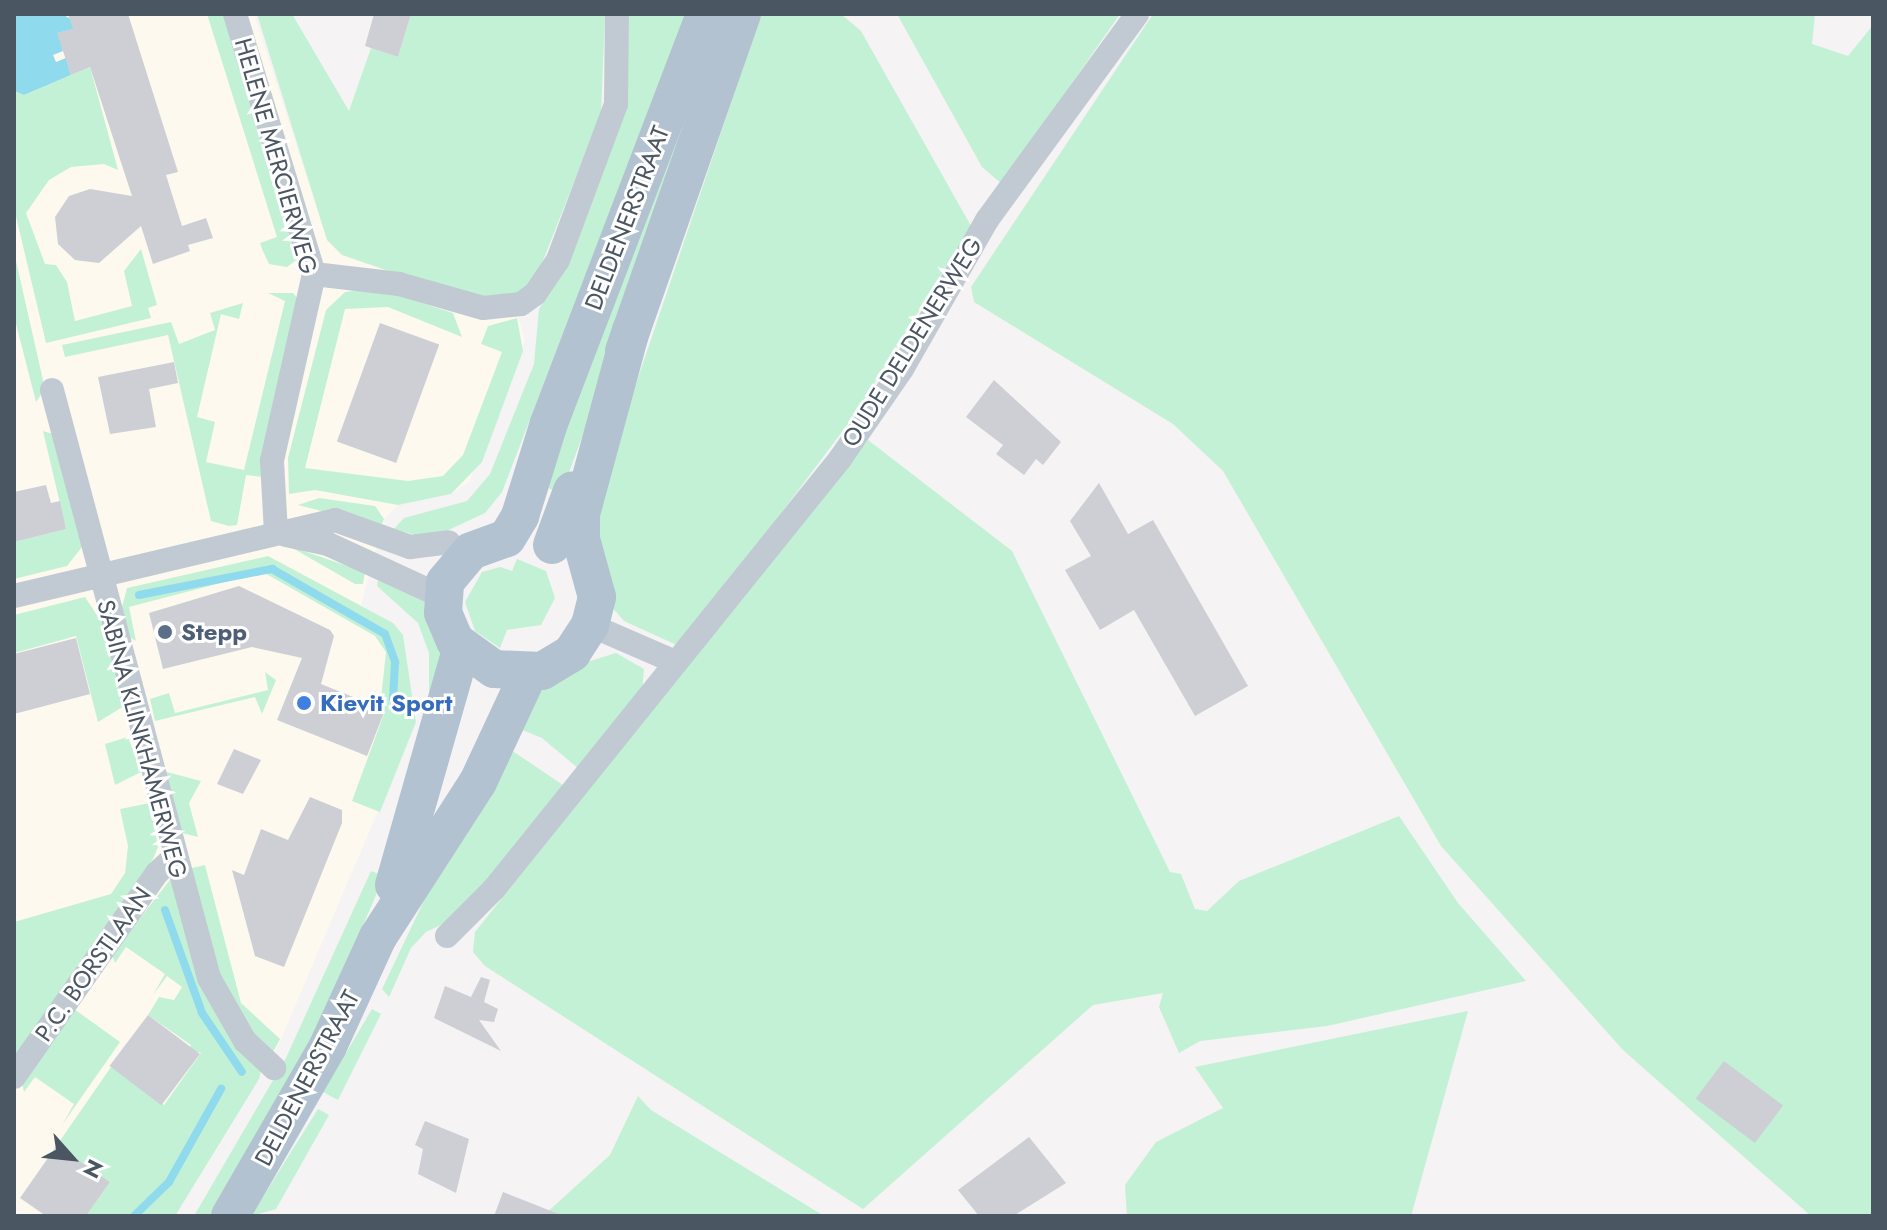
<!DOCTYPE html>
<html>
<head>
<meta charset="utf-8">
<style>
  body { margin:0 }
  #map { position:relative; width:1887px; height:1230px; overflow:hidden; background:#f5f3f3; font-family:Jost,sans-serif }
  div>[style] { position:absolute }
  [style*='--x'] { left:calc(var(--x)*1px); top:calc(var(--y)*1px); width:calc(var(--w)*1px); rotate:calc(var(--a)*1deg) }
  .commercial>* { inset:0; background:#fdf9ef }
  .green>* { inset:0; background:#c3f1d5 }
  .water>* { inset:0; background:#90daee }
  .stream>* { height:8px; margin:-4px; padding:0 4px; transform-origin:4px; border-radius:4px; background:#90daee }
  .building>* { inset:0; background:#cdcfd5; transform-origin:0 0 }
  .street>* { height:24px; margin:-12px; padding:0 12px; transform-origin:12px; border-radius:12px; background:#c1cad2 }
  .primary>* { height:38px; margin:-19px; padding:0 19px; transform-origin:19px; border-radius:19px; background:#b3c2d1 }
  .dots>* { width:22px; height:22px; translate:-50% -50%; box-sizing:border-box; border:4px solid #fff; border-radius:50% }
  span { translate:-50% -50%; white-space:nowrap; text-align:center; line-height:1.15; -webkit-text-stroke:6px #fff; paint-order:stroke }
  .street-label { font-size:24px; color:#4a5661 }
  .service-label { font-size:24px; color:#4e5e75; font-weight:700 }
  .left { translate:0 -50%; text-align:left }
  .shop-label { font-size:24px; color:#366cbe; font-weight:700 }
  .frame { position:absolute; inset:0; border:16px solid #4a5661; pointer-events:none }
  .north { position:absolute; left:32px; top:1118px; width:80px; height:80px; -webkit-text-stroke:6px #fff; paint-order:stroke; rotate:117deg; font-size:22px; font-weight:700; line-height:32px; text-align:center; color:#4a5661 }
  .north::after { content:''; display:block; margin:auto; width:28px; height:36px; background:#4a5661; clip-path:polygon(50% 0,100% 100%,50% 72%,0 100%) }
</style>
</head>
<body>
<div id="map">
  <div class="commercial">
    <i style="clip-path:polygon(14px 14px,254px 14px,327px 240px,512px 297px,525px 340px,469px 482px,451px 494px,398px 505px,384px 519px,361px 605px,403px 636px,416px 722px,278px 1046px,173px 1216px,14px 1216px)"></i>
  </div>
  <div class="green">
    <i style="clip-path:polygon(207px 14px,226px 14px,299px 258px,287px 267px,269px 264px,262px 249px,260px 243px,277px 237px)"></i>
    <i style="clip-path:polygon(257px 14px,292px 14px,349px 111px,371px 48px,398px 57px,411px 14px,605px 14px,601px 114px,538px 273px,521px 293px,470px 299px,342px 255px,327px 240px)"></i>
    <i style="clip-path:polygon(628px 14px,686px 14px,502px 492px,485px 513px,444px 532px,423px 537px,394px 529px,404px 518px,467px 501px,490px 474px,534px 364px,539px 309px,564px 270px)"></i>
    <i style="clip-path:polygon(720px 14px,619px 337px,561px 494px,544px 486px)"></i>
    <i style="clip-path:polygon(761px 14px,841px 14px,861px 31px,971px 226px,856px 413px,681px 647px,624px 621px,610px 605px,593px 511px)"></i>
    <i style="clip-path:polygon(897px 14px,1120px 14px,1002px 184px,982px 167px)"></i>
    <i style="clip-path:polygon(1153px 14px,1815px 14px,1812px 44px,1848px 56px,1873px 25px,1873px 1216px,1811px 1216px,1623px 1050px,1441px 846px,1223px 471px,1173px 424px,974px 302px,971px 287px)"></i>
    <i style="clip-path:polygon(90px 67px,118px 170px,104px 164px,71px 167px,49px 180px,26px 213px,45px 264px,56px 265px,67px 282px,75px 321px,132px 306px,124px 271px,141px 249px,157px 305px,148px 308px,151px 318px,46px 343px,14px 208px,14px 89px,24px 95px)"></i>
    <i style="clip-path:polygon(14px 252px,45px 389px,36px 402px,14px 316px)"></i>
    <i style="clip-path:polygon(375px 288px,453px 313px,462px 337px,388px 307px,345px 309px,305px 468px,408px 481px,443px 476px,463px 455px,502px 352px,481px 344px,488px 326px,517px 318px,523px 351px,482px 462px,451px 494px,398px 505px,315px 490px,289px 494px,288px 458px,326px 310px,345px 292px)"></i>
    <i style="clip-path:polygon(268px 293px,293px 293px,303px 305px,262px 477px,246px 475px,237px 525px,229px 526px,211px 521px,168px 335px,65px 357px,62px 345px,171px 322px,179px 344px,215px 330px,210px 313px,243px 303px,239px 319px,221px 314px,197px 417px,215px 422px,206px 462px,244px 470px,285px 301px)"></i>
    <i style="clip-path:polygon(43px 431px,53px 434px,82px 547px,67px 566px,14px 579px,14px 542px,66px 529px)"></i>
    <i style="clip-path:polygon(868px 440px,1012px 551px,1170px 872px,1181px 874px,1195px 909px,1207px 911px,1239px 881px,1399px 816px,1458px 903px,1526px 981px,1327px 1026px,1200px 1041px,1179px 1053px,1159px 1007px,1163px 993px,1093px 1005px,863px 1209px,485px 966px,473px 952px,475px 932px)"></i>
    <i style="clip-path:polygon(319px 498px,375px 506px,384px 519px,381px 526px,298px 505px)"></i>
    <i style="clip-path:polygon(289px 546px,365px 572px,363px 584px,355px 584px)"></i>
    <i style="clip-path:polygon(268px 556px,393px 623px,403px 635px,416px 722px,380px 812px,352px 801px,385px 711px,380px 708px,386px 652px,375px 636px,263px 572px,129px 607px,136px 641px,129px 637px,122px 607px,127px 588px)"></i>
    <i style="clip-path:polygon(517px 559px,546px 571px,555px 598px,541px 625px,507px 630px,500px 648px,475px 631px,465px 602px,482px 572px,500px 567px,512px 571px)"></i>
    <i style="clip-path:polygon(379px 574px,425px 595px,448px 646px,442px 698px,429px 693px,429px 653px,418px 623px,377px 586px)"></i>
    <i style="clip-path:polygon(85px 597px,104px 626px,124px 706px,98px 722px,76px 636px,14px 653px,14px 615px)"></i>
    <i style="clip-path:polygon(616px 653px,644px 669px,642px 692px,579px 769px,542px 738px,515px 727px,530px 694px,571px 667px)"></i>
    <i style="clip-path:polygon(265px 672px,276px 680px,262px 714px,255px 697px,155px 721px,150px 699px,169px 693px,175px 713px,268px 690px)"></i>
    <i style="clip-path:polygon(128px 737px,141px 772px,115px 785px,105px 744px)"></i>
    <i style="clip-path:polygon(508px 748px,563px 785px,458px 917px,426px 932px,411px 948px,389px 997px,382px 989px,440px 867px)"></i>
    <i style="clip-path:polygon(163px 771px,201px 781px,189px 803px,198px 837px,178px 832px)"></i>
    <i style="clip-path:polygon(150px 803px,158px 847px,153px 859px,14px 1060px,14px 922px,111px 894px,125px 873px,128px 846px,120px 809px)"></i>
    <i style="clip-path:polygon(205px 865px,241px 1003px,280px 1039px,271px 1056px,232px 1016px,187px 869px)"></i>
    <i style="clip-path:polygon(371px 871px,384px 876px,321px 1025px,212px 1216px,194px 1216px,286px 1058px)"></i>
    <i style="clip-path:polygon(173px 876px,262px 1067px,259px 1079px,175px 1216px,86px 1216px,110px 1182px,57px 1145px,111px 1067px,164px 1105px,201px 1053px,189px 1050px,191px 1045px,148px 1015px,159px 997px,174px 1000px,182px 987px,167px 976px,153px 995px,165px 974px,126px 947px,115px 963px,112px 954px)"></i>
    <i style="clip-path:polygon(74px 1009px,120px 1042px,62px 1125px,74px 1104px,35px 1077px,24px 1092px,22px 1083px)"></i>
    <i style="clip-path:polygon(372px 1009px,381px 1014px,338px 1100px,323px 1092px)"></i>
    <i style="clip-path:polygon(1468px 1011px,1411px 1216px,1127px 1216px,1125px 1185px,1156px 1142px,1223px 1108px,1195px 1067px)"></i>
    <i style="clip-path:polygon(638px 1096px,651px 1110px,824px 1216px,543px 1216px,610px 1155px)"></i>
    <i style="clip-path:polygon(318px 1109px,329px 1115px,276px 1209px,251px 1216px)"></i>
  </div>
  <div class="water">
    <i style="clip-path:polygon(14px 14px,62px 14px,76px 22px,78px 28px,58px 33px,63px 51px,53px 55px,56px 62px,66px 58px,71px 75px,24px 95px,15px 91px)"></i>
  </div>
  <div class="stream">
    <i style="--x:139;--y:595;--w:136;--a:-11.1"></i>
    <i style="--x:272;--y:569;--w:130;--a:29.9"></i>
    <i style="--x:385;--y:634;--w:30;--a:70"></i>
    <i style="--x:395;--y:662;--w:36;--a:93"></i>
    <i style="--x:393;--y:698;--w:9;--a:41"></i>
    <i style="--x:165;--y:910;--w:109;--a:70.2"></i>
    <i style="--x:202;--y:1013;--w:71;--a:55.9"></i>
    <i style="--x:134;--y:1216;--w:49;--a:-44.2"></i>
    <i style="--x:169;--y:1182;--w:107;--a:-60.8"></i>
  </div>
  <div class="building">
    <i style="clip-path:polygon(68px 14px,128px 14px,178px 172px,166px 175px,182px 226px,206px 218px,213px 238px,188px 245px,190px 251px,153px 264px,141px 226px,99px 263px,75px 260px,58px 244px,55px 217px,69px 196px,90px 189px,132px 196px,90px 67px,71px 75px,57px 33px,73px 29px)"></i>
    <i style="clip-path:polygon(374px 14px,411px 14px,398px 57px,365px 46px)"></i>
    <i style="left:380px;top:323px;width:63px;height:126px;rotate:20deg"></i>
    <i style="clip-path:polygon(174px 362px,178px 383px,149px 389px,156px 427px,110px 434px,98px 377px)"></i>
    <i style="clip-path:polygon(994px 380px,1061px 442px,1043px 465px,1036px 459px,1024px 475px,996px 454px,1003px 445px,966px 417px)"></i>
    <i style="clip-path:polygon(1099px 483px,1128px 534px,1153px 520px,1248px 686px,1195px 716px,1134px 610px,1100px 630px,1065px 570px,1091px 556px,1070px 521px)"></i>
    <i style="clip-path:polygon(46px 485px,51px 503px,60px 501px,66px 529px,14px 542px,14px 492px)"></i>
    <i style="clip-path:polygon(239px 586px,330px 630px,334px 636px,321px 684px,385px 710px,367px 756px,277px 720px,302px 658px,252px 647px,163px 669px,149px 613px)"></i>
    <i style="clip-path:polygon(76px 638px,90px 694px,14px 714px,14px 654px)"></i>
    <i style="clip-path:polygon(234px 749px,261px 760px,243px 794px,217px 784px)"></i>
    <i style="clip-path:polygon(310px 797px,342px 810px,342px 823px,284px 967px,255px 956px,232px 870px,244px 875px,261px 829px,288px 840px)"></i>
    <i style="clip-path:polygon(481px 977px,490px 980px,484px 1002px,498px 1009px,494px 1022px,479px 1020px,501px 1051px,434px 1018px,445px 986px,471px 997px)"></i>
    <i style="left:148px;top:1015px;width:65px;height:64px;rotate:37deg"></i>
    <i style="left:1724px;top:1061px;width:74px;height:47px;rotate:37deg"></i>
    <i style="clip-path:polygon(425px 1121px,469px 1139px,456px 1193px,418px 1174px,423px 1149px,415px 1145px)"></i>
    <i style="clip-path:polygon(1029px 1137px,1066px 1183px,1013px 1216px,979px 1216px,958px 1190px)"></i>
    <i style="clip-path:polygon(57px 1145px,110px 1182px,86px 1216px,46px 1216px,20px 1198px)"></i>
    <i style="clip-path:polygon(503px 1192px,561px 1215px,561px 1216px,494px 1216px)"></i>
  </div>
  <div class="street">
    <i style="--x:235;--y:14;--w:272;--a:73.1"></i>
    <i style="--x:314;--y:274;--w:192;--a:102.7"></i>
    <i style="--x:272;--y:461;--w:72;--a:86.8"></i>
    <i style="--x:314;--y:274;--w:86;--a:6.7"></i>
    <i style="--x:399;--y:284;--w:87;--a:15.9"></i>
    <i style="--x:483;--y:308;--w:38;--a:-6"></i>
    <i style="--x:521;--y:304;--w:17;--a:-36"></i>
    <i style="--x:535;--y:294;--w:41;--a:-55.9"></i>
    <i style="--x:558;--y:260;--w:166;--a:-69.6"></i>
    <i style="--x:616;--y:104;--w:90;--a:-89.4"></i>
    <i style="--x:52;--y:390;--w:609;--a:75.05"></i>
    <i style="--x:209;--y:978;--w:73;--a:60.3"></i>
    <i style="--x:245;--y:1041;--w:40;--a:43"></i>
    <i style="--x:286;--y:535;--w:43;--a:12.1"></i>
    <i style="--x:328;--y:544;--w:124;--a:24.7"></i>
    <i style="--x:14;--y:596;--w:330;--a:-13.3"></i>
    <i style="--x:335;--y:520;--w:80;--a:19.8"></i>
    <i style="--x:410;--y:547;--w:39;--a:-7"></i>
    <i style="--x:590;--y:625;--w:93;--a:23.5"></i>
    <i style="--x:447;--y:936;--w:66;--a:-45"></i>
    <i style="--x:494;--y:889;--w:552;--a:-51.18"></i>
    <i style="--x:840;--y:459;--w:109;--a:-55.4"></i>
    <i style="--x:902;--y:369;--w:172;--a:-60.3"></i>
    <i style="--x:987;--y:220;--w:255;--a:-53.9"></i>
    <i style="--x:14;--y:1077;--w:249;--a:-55"></i>
    <i style="--x:157;--y:873;--w:26;--a:-43"></i>
  </div>
  <div class="primary">
    <i style="--x:631;--y:330;--w:191;--a:105.2"></i>
    <i style="--x:581;--y:514;--w:25;--a:90"></i>
    <i style="--x:581;--y:539;--w:60;--a:74.6"></i>
    <i style="--x:597;--y:597;--w:29;--a:104"></i>
    <i style="--x:590;--y:625;--w:33;--a:123"></i>
    <i style="--x:572;--y:653;--w:35;--a:149"></i>
    <i style="--x:542;--y:671;--w:48;--a:-177.6"></i>
    <i style="--x:494;--y:669;--w:48;--a:-144.3"></i>
    <i style="--x:455;--y:641;--w:30;--a:-113"></i>
    <i style="--x:443;--y:613;--w:31;--a:-86"></i>
    <i style="--x:445;--y:582;--w:40;--a:-50"></i>
    <i style="--x:471;--y:551;--w:38;--a:-20"></i>
    <i style="--x:507;--y:538;--w:26;--a:-59"></i>
    <i style="--x:520;--y:516;--w:97;--a:-72.7"></i>
    <i style="--x:549;--y:423;--w:438;--a:-69.1"></i>
    <i style="--x:624;--y:351;--w:357;--a:-70.7"></i>
    <i style="--x:552;--y:545;--w:58;--a:-69.7"></i>
    <i style="--x:394;--y:885;--w:244;--a:-74.1"></i>
    <i style="--x:230;--y:1216;--w:196;--a:-60"></i>
    <i style="--x:328;--y:1046;--w:120;--a:-65.4"></i>
    <i style="--x:378;--y:937;--w:184;--a:-57.2"></i>
    <i style="--x:478;--y:782;--w:118;--a:-65"></i>
  </div>
  <div class="dots">
    <i style="left:165px;top:632px;background:#5c6f8a"></i>
    <i style="left:304px;top:703px;background:#3f7fe0"></i>
  </div>
  <div class="street-label">
    <span style="left:276px;top:156px;rotate:74deg">HELENE MERCIERWEG</span>
    <span style="left:627px;top:218px;rotate:-69deg">DELDENERSTRAAT</span>
    <span style="left:912px;top:342px;rotate:-58deg">OUDE DELDENERWEG</span>
    <span style="left:142px;top:739px;rotate:75deg">SABINA KLINKHAMERWEG</span>
    <span style="left:93px;top:964px;rotate:-55deg">P.C. BORSTLAAN</span>
    <span style="left:307px;top:1078px;rotate:-62deg">DELDENERSTRAAT</span>
  </div>
  <div class="service-label">
    <span class="left" style="left:181px;top:632px">Stepp</span>
  </div>
  <div class="shop-label">
    <span class="left" style="left:320px;top:703px">Kievit Sport</span>
  </div>
  <div class="frame"></div>
  <div class="north">N</div>
</div>
</body>
</html>
